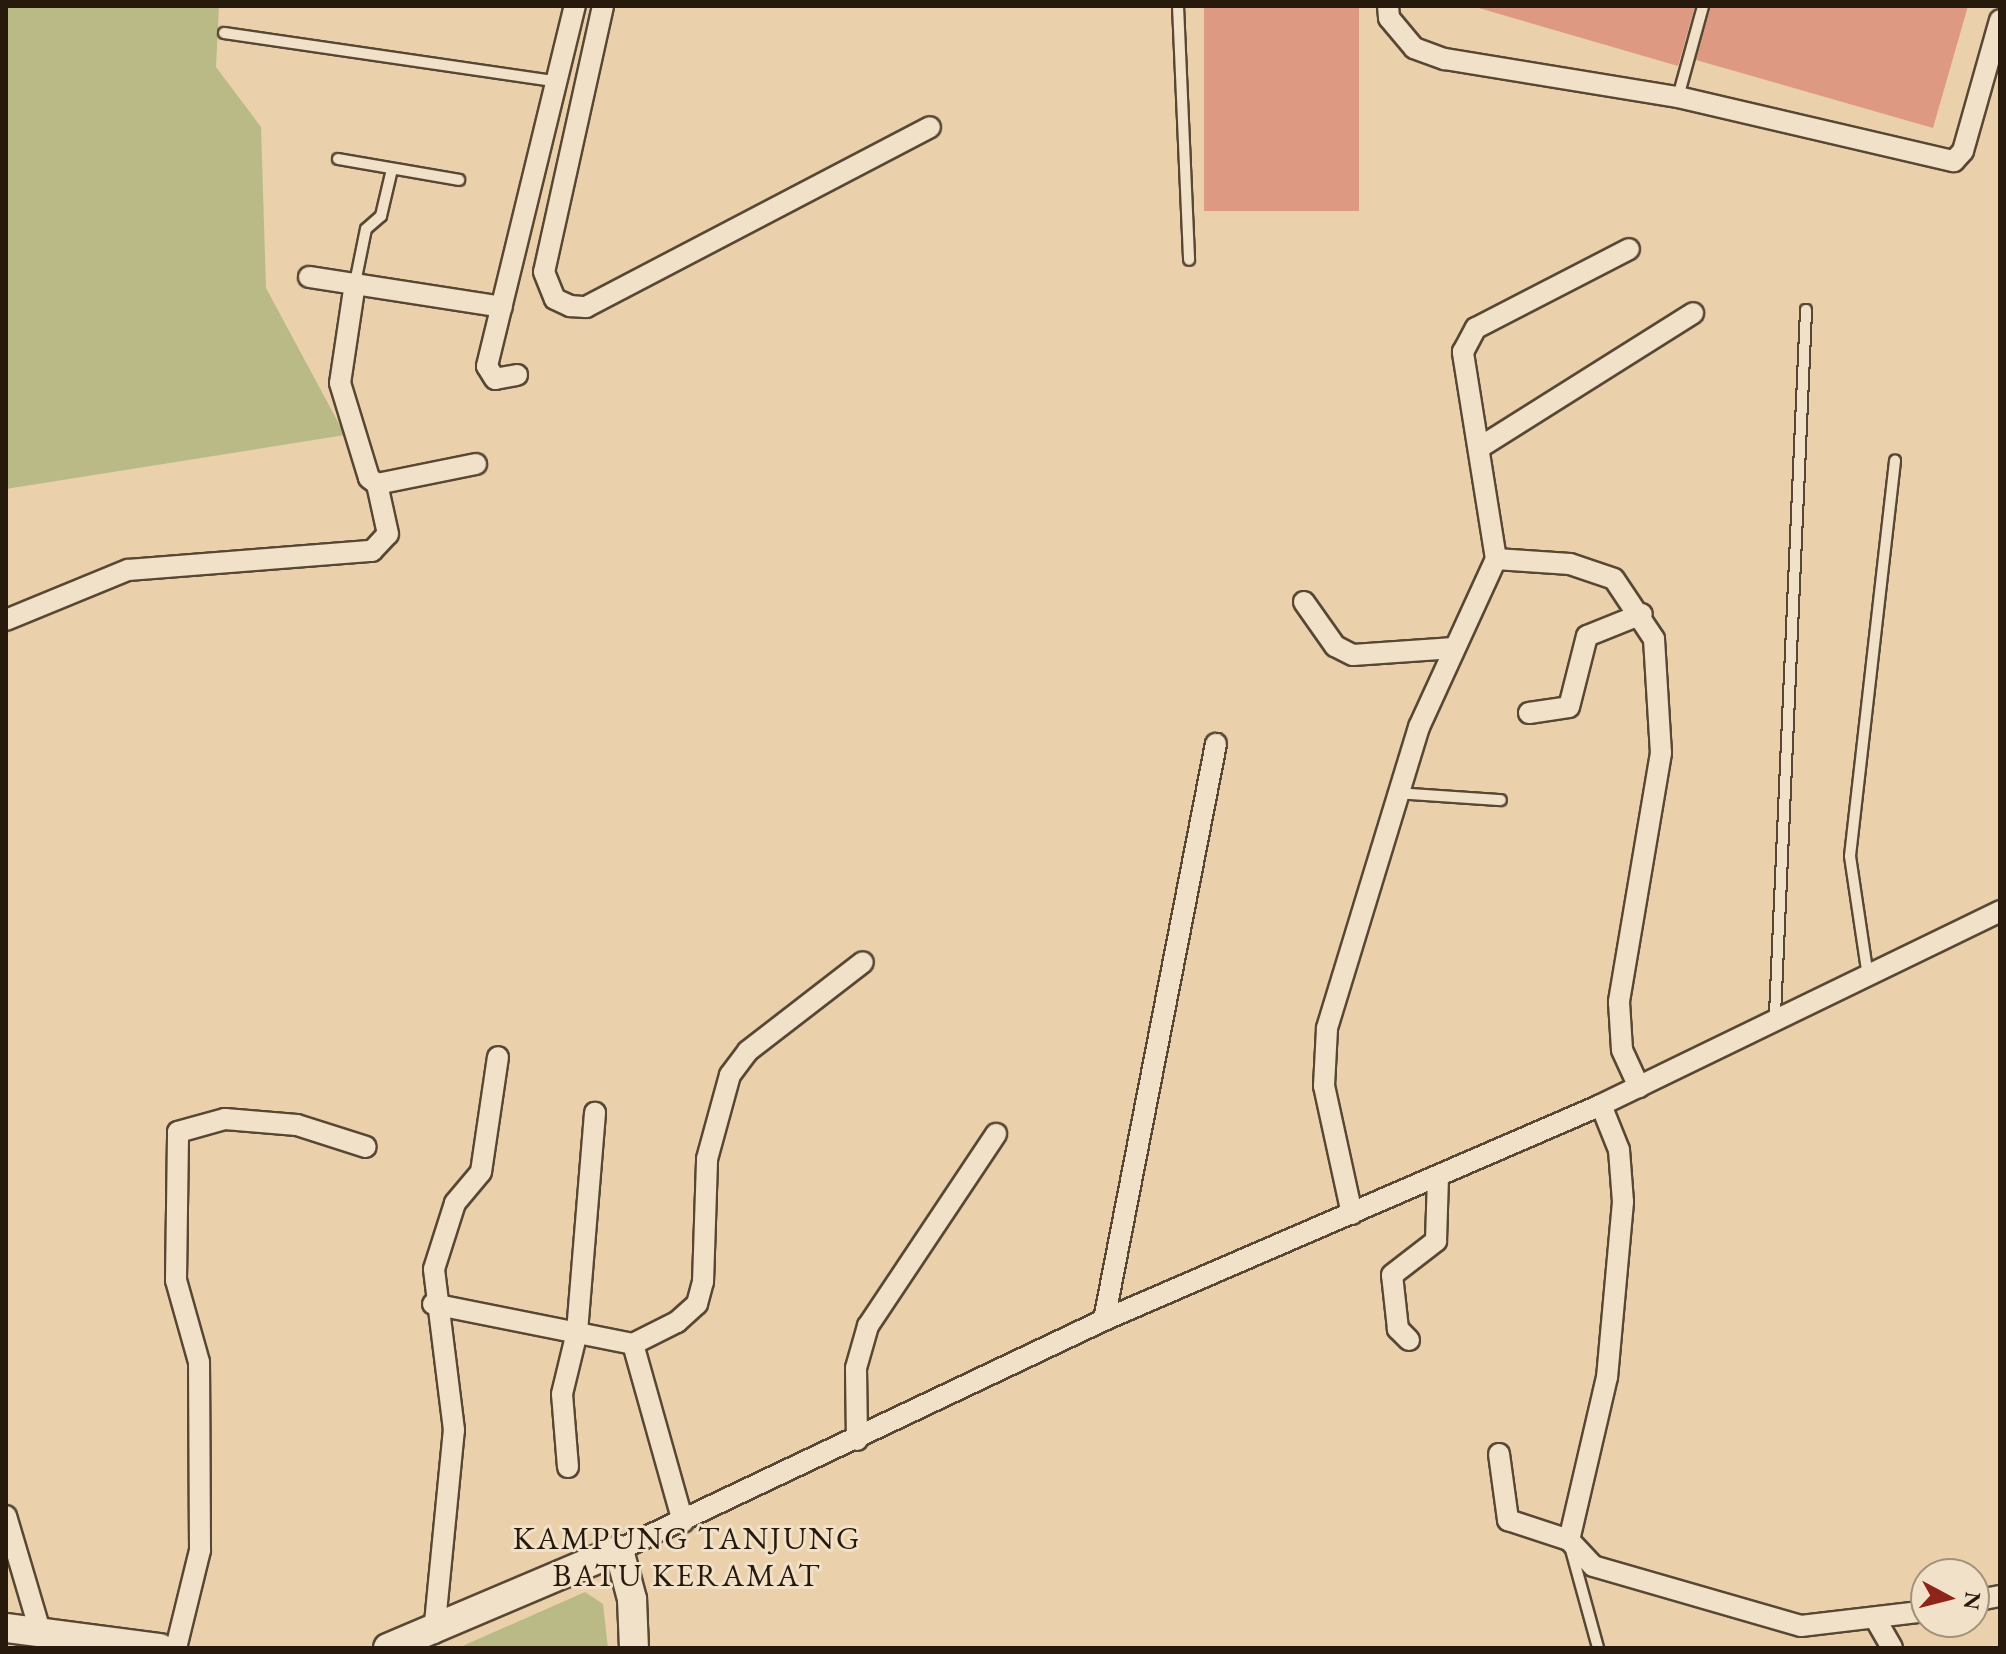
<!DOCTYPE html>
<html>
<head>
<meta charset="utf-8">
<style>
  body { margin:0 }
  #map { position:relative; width:2006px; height:1654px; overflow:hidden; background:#ead1ab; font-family:"EB Garamond",serif }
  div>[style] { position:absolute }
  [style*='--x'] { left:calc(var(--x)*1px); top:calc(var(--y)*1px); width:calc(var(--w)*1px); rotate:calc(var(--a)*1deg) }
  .green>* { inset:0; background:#baba87 }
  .building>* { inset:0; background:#de9982; transform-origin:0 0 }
  .roads { filter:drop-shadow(2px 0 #584734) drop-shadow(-2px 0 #584734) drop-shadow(0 2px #584734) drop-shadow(0 -2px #584734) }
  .lane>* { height:10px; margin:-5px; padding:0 5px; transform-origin:5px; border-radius:5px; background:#f1e1c8 }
  .street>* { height:20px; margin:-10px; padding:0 10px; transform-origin:10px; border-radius:10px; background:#f1e1c8 }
  .secondary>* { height:28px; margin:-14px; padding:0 14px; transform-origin:14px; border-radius:14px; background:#f1e1c8 }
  span { translate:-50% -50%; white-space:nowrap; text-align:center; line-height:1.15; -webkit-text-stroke:6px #f1e1c8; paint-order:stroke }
  .neighbourhood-label { font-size:32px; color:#28190d; letter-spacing:2px }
  .frame { position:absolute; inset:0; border:8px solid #28190d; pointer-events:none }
  .north { position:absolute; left:1910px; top:1558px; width:80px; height:80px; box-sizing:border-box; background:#f1e1c8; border:2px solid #a1917d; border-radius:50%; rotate:97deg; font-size:22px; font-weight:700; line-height:32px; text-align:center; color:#28190d }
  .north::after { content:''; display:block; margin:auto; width:28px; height:36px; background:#8f2418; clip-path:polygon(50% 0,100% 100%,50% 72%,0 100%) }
</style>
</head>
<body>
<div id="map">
  <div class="green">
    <i style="clip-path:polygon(6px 6px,219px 6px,216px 67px,261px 127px,266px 288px,345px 435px,6px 489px)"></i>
    <i style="clip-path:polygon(585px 1592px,603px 1604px,608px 1648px,458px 1648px)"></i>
  </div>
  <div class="building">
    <i style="left:1204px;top:6px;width:155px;height:205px"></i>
    <i style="clip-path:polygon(1472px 6px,1695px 6px,1678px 66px)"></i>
    <i style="clip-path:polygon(1711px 6px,1968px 6px,1933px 128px,1696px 60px)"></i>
  </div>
  <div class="roads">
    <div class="lane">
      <i style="--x:1178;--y:6;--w:254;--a:87.5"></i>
      <i style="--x:224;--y:33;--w:338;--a:8.3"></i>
      <i style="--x:1678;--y:97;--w:94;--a:-74.6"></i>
      <i style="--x:338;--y:159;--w:123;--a:9.8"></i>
      <i style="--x:355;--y:283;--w:55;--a:-78.5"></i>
      <i style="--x:366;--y:229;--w:20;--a:-41"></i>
      <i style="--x:381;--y:216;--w:48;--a:-76.8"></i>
      <i style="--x:1397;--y:793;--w:104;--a:3.9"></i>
      <i style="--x:1867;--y:970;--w:115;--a:-98.5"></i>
      <i style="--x:1850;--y:856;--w:398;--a:-83.5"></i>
      <i style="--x:1775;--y:1015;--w:706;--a:-87.48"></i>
      <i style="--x:1570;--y:1546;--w:106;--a:74.6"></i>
    </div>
    <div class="street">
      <i style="--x:603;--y:6;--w:272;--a:102.5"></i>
      <i style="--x:544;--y:272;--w:29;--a:68"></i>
      <i style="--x:555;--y:299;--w:17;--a:25"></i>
      <i style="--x:570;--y:306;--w:16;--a:4"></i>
      <i style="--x:586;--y:307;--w:388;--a:-27.6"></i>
      <i style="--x:1388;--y:6;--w:12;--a:85"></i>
      <i style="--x:1389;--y:18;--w:39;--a:50"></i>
      <i style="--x:1414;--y:48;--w:33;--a:20"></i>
      <i style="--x:1445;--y:59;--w:236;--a:9.3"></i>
      <i style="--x:1678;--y:97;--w:283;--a:13.1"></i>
      <i style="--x:1954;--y:161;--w:13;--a:-48"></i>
      <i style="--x:1963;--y:151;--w:136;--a:-74.2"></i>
      <i style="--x:309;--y:277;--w:195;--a:8.8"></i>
      <i style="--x:355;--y:283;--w:101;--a:98.5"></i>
      <i style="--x:340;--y:383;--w:99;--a:73"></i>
      <i style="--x:369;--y:478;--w:10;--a:37"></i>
      <i style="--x:377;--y:484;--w:101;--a:-11.4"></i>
      <i style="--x:517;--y:375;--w:22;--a:170"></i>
      <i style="--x:495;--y:379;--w:15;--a:-122"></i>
      <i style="--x:487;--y:366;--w:371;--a:-76.3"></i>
      <i style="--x:1479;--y:448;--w:253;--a:-32.2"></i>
      <i style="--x:1496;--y:559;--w:74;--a:3.9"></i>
      <i style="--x:1570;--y:564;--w:46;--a:18.8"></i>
      <i style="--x:1614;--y:579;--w:72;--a:56.3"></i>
      <i style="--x:1654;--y:639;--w:114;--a:86.5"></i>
      <i style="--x:1661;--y:753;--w:253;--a:99.6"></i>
      <i style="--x:1619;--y:1002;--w:48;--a:86.4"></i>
      <i style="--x:1622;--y:1050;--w:41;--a:65.3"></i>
      <i style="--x:1304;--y:602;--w:54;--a:54.8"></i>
      <i style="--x:1335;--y:646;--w:20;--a:27"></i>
      <i style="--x:1353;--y:655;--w:101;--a:-4"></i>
      <i style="--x:6;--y:620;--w:132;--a:-22.3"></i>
      <i style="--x:128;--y:570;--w:245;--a:-4.5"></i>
      <i style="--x:372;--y:551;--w:23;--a:-47"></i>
      <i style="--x:388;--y:534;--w:51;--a:-102.4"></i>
      <i style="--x:1529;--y:713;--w:40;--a:-8.5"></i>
      <i style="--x:1569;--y:707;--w:73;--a:-75.8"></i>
      <i style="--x:1587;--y:636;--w:59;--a:-21.8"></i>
      <i style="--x:1601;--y:1105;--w:48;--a:68.2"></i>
      <i style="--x:1619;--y:1150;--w:52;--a:85.6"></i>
      <i style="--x:1623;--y:1202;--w:176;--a:95.2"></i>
      <i style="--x:1607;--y:1377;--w:167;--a:103.1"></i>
      <i style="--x:1569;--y:1540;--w:35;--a:47"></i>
      <i style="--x:1593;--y:1566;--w:216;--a:16.1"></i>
      <i style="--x:1801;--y:1626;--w:126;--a:-6.8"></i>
      <i style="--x:1352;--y:1214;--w:131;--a:-102.3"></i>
      <i style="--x:1324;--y:1086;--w:58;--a:-87"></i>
      <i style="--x:1327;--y:1028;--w:315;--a:-73"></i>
      <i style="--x:1419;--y:727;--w:185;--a:-65.4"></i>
      <i style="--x:1496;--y:559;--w:210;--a:-99.1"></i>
      <i style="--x:1463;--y:352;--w:27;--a:-62"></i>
      <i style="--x:1476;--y:328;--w:172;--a:-27.3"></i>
      <i style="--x:433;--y:1304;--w:204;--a:11.3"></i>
      <i style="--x:633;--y:1344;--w:49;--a:-26.6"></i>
      <i style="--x:677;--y:1322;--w:27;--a:-42"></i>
      <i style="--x:697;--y:1304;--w:23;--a:-75"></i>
      <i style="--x:703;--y:1282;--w:123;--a:-88.1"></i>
      <i style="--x:707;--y:1159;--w:87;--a:-74.7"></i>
      <i style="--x:730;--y:1075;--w:30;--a:-53"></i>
      <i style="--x:748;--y:1051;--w:145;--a:-37.7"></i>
      <i style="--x:1104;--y:1320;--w:587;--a:-79"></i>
      <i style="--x:1409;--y:1340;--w:16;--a:-135"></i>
      <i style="--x:1398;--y:1329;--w:54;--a:-96.3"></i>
      <i style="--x:1392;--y:1275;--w:56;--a:-37.7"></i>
      <i style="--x:1436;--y:1241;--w:65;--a:-88.2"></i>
      <i style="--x:633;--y:1344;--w:185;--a:74.3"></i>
      <i style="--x:857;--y:1440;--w:72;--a:-90.8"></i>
      <i style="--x:856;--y:1368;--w:44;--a:-74.1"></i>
      <i style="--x:868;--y:1326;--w:231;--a:-56.3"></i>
      <i style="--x:1499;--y:1454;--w:67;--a:82.2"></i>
      <i style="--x:1508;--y:1520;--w:64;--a:18.2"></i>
      <i style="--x:568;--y:1467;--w:73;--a:-94.7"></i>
      <i style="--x:562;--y:1394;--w:64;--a:-76.4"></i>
      <i style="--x:577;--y:1332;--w:220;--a:-85.3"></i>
      <i style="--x:6;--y:1516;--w:120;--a:73.5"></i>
      <i style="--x:619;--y:1550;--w:537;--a:-25.37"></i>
      <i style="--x:1104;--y:1320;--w:542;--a:-23.39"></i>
      <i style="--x:1601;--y:1105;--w:444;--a:-25.9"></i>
      <i style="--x:1974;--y:1601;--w:26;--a:-11"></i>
      <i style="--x:1876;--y:1620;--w:32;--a:60"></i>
      <i style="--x:434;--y:1633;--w:204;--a:-84.4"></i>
      <i style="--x:454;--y:1430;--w:162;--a:-97.1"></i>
      <i style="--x:434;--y:1269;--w:69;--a:-72.3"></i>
      <i style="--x:455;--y:1203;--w:40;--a:-50"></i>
      <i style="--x:481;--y:1172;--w:116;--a:-81.6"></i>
      <i style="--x:176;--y:1648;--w:101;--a:-76.2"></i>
      <i style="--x:200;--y:1550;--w:188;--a:-90.3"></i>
      <i style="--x:199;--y:1362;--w:85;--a:-105.7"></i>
      <i style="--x:176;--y:1280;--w:148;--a:-89.2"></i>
      <i style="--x:178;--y:1132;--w:49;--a:-15.5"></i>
      <i style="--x:225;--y:1119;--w:72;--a:4.8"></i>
      <i style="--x:297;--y:1125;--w:72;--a:17.7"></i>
    </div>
    <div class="secondary">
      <i style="--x:6;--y:1628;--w:155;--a:7.4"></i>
      <i style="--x:388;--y:1648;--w:251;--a:-23"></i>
      <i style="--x:619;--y:1550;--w:51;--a:75.1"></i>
      <i style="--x:632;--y:1599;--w:49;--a:87.7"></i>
    </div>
  </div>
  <div class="neighbourhood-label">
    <span style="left:687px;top:1557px">KAMPUNG TANJUNG<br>BATU KERAMAT</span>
  </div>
  <div class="frame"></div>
  <div class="north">N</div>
</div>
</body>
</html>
